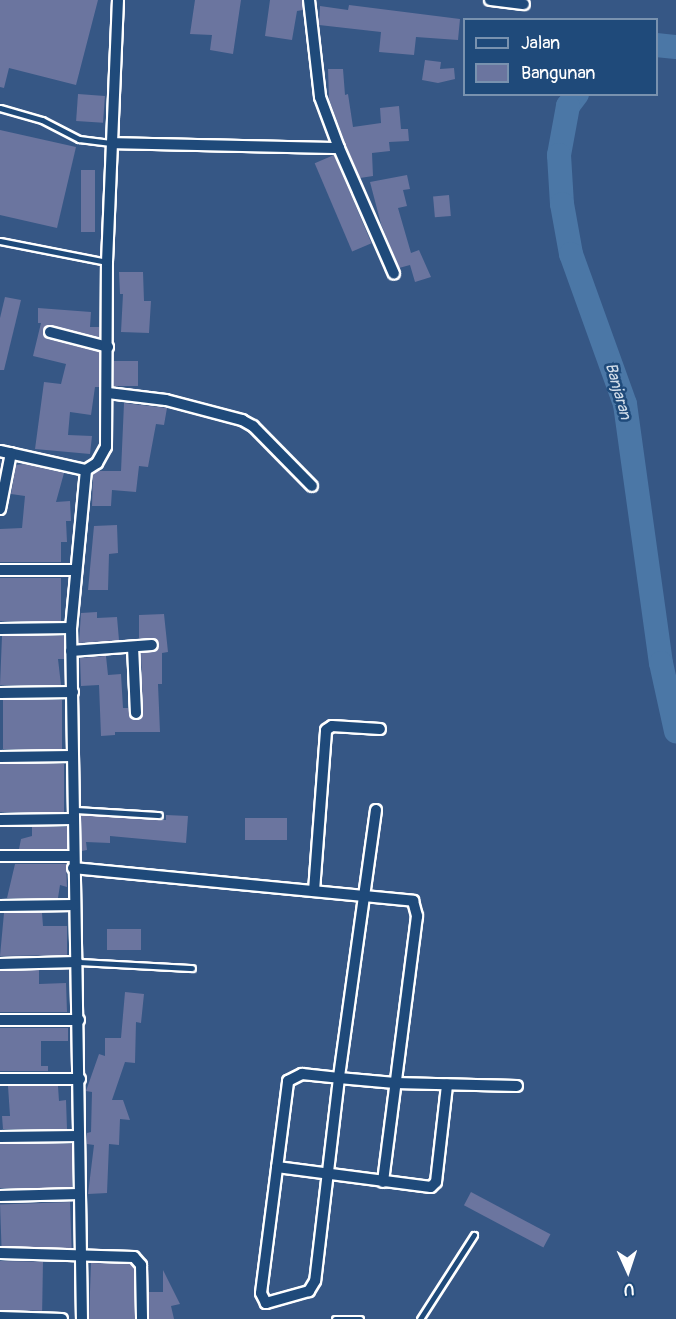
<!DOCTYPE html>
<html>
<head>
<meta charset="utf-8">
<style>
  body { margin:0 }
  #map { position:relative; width:676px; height:1319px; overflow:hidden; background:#365785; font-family:Pangolin,sans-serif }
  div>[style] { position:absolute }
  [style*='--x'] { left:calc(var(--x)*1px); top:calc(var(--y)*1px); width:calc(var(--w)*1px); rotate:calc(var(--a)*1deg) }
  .river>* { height:24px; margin:-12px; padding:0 12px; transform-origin:12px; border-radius:12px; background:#4b77a6 }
  .building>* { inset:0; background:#6b759f; transform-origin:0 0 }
  .roads { filter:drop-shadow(2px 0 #fff) drop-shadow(-2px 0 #fff) drop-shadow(0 2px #fff) drop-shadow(0 -2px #fff) }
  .lane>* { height:5px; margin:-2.5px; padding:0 2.5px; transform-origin:2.5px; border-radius:2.5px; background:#1f4a7a }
  .street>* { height:10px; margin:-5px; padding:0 5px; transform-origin:5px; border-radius:5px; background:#1f4a7a }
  span { translate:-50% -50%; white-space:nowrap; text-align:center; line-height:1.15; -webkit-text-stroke:5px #1f4a7a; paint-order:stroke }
  .water-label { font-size:16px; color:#d2dde9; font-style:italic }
  .legend { position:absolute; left:463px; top:18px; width:195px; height:78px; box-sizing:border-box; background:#1f4a7a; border:2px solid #7992af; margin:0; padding:8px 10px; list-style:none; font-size:18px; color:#fff }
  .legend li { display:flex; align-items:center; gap:12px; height:30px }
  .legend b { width:30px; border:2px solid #7992af }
  .north { position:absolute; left:598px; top:1241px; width:60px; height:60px; -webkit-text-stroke:4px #1f4a7a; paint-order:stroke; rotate:177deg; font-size:16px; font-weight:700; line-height:24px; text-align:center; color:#fff }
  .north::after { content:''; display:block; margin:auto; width:21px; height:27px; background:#fff; clip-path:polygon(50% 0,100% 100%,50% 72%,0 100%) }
</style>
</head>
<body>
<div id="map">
  <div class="river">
    <i style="--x:656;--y:45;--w:20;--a:6"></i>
    <i style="--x:577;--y:94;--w:15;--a:127"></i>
    <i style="--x:568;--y:106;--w:50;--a:100.4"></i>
    <i style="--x:559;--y:155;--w:49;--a:86.5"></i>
    <i style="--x:562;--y:204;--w:51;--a:79.8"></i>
    <i style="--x:571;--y:254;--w:159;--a:70.2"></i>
    <i style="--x:625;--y:404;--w:261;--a:82.1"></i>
    <i style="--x:661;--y:663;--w:70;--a:77.6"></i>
  </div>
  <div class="building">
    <i style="clip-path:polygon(0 0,98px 0,76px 85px,9px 68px,4px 88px,0 87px)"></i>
    <i style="clip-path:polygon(195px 0,241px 0,233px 54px,210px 50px,212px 35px,190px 34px)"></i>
    <i style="clip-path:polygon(270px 0,302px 0,303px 10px,297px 11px,292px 40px,265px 36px)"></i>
    <i style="clip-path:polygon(349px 5px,460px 19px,458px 40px,416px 37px,414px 55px,379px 52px,381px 32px,319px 25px,320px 6px,348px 10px)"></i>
    <i style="clip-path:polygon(425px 60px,441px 62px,440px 69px,454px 68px,455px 79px,438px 83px,422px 80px)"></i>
    <i style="clip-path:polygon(328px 69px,343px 69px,345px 95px,348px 94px,353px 127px,381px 123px,380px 108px,399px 106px,401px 129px,408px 129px,409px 141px,389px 142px,390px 151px,372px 153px,373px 176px,360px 178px,346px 145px,329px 99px)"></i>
    <i style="left:78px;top:94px;width:27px;height:27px;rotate:4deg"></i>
    <i style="clip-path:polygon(0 130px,76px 147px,57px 228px,0 215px)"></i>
    <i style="left:334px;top:155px;width:96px;height:21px;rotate:67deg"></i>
    <i style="left:81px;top:170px;width:14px;height:62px"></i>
    <i style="clip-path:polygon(407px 175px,410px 189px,403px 190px,407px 206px,398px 208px,411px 253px,419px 250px,431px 277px,415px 282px,410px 265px,399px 268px,381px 224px,370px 182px)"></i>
    <i style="left:449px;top:195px;width:21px;height:16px;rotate:85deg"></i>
    <i style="clip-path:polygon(119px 272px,143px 272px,144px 301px,151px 301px,149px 333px,121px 332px,123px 294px,120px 294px)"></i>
    <i style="clip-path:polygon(5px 297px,21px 300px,4px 370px,0 370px,0 318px)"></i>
    <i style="clip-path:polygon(38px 308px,91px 312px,90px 327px,99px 327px,99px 337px,51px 325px,43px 331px,48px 339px,99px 352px,99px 387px,95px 387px,91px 415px,70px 412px,68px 435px,92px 436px,90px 454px,35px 449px,44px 382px,61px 384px,66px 364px,33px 356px,41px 323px,38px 323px)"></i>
    <i style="left:114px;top:361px;width:24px;height:25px"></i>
    <i style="clip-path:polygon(124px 403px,167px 408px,164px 425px,156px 424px,148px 467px,139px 466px,136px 492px,112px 490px,111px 506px,92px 506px,93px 474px,99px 471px,121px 471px)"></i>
    <i style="clip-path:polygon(24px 464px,64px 473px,56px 502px,70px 501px,71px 521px,66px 521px,67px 542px,61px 542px,61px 562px,0 562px,0 529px,22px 528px,25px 496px,11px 494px,16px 465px)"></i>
    <i style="clip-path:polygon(117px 525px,118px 553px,109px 554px,108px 590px,88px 590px,94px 526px)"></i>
    <i style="left:0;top:578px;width:61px;height:43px"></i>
    <i style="clip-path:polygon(97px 612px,97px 618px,117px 617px,119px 640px,79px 643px,81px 613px)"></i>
    <i style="clip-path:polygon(164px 614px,168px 652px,162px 653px,162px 684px,158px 684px,160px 732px,115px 732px,115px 735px,101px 736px,99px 685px,81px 686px,80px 658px,106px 656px,108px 675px,121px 674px,123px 708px,128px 708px,132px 719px,140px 720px,143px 713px,141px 653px,156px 651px,159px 645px,155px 638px,139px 638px,139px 615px)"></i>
    <i style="clip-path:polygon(2px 636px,64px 636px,64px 659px,58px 659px,61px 685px,0 685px)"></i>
    <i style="left:3px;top:700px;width:59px;height:49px"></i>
    <i style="left:0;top:764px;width:64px;height:48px"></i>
    <i style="clip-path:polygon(81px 815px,159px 820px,166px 820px,166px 815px,188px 816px,186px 843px,110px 836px,110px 843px,86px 842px,87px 850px,82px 851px)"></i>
    <i style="left:245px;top:818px;width:42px;height:22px"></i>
    <i style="clip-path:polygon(32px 827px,67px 827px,67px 849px,19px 849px,21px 839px,32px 836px)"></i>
    <i style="clip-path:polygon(15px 864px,66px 864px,67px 887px,60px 885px,58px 898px,7px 898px)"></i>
    <i style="clip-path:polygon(4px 913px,42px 913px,43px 926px,67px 926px,67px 955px,0 956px)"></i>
    <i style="left:107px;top:929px;width:34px;height:21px"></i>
    <i style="clip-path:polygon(39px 970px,39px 984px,66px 983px,67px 1012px,0 1012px,0 971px)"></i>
    <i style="clip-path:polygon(125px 992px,144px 994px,141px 1023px,136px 1022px,135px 1063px,125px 1062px,112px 1100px,123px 1100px,130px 1120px,120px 1119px,119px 1145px,109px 1144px,107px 1193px,88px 1194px,94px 1145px,87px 1144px,87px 1133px,91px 1132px,92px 1092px,86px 1091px,99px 1054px,105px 1056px,105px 1038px,121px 1038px)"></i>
    <i style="clip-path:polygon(0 1028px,68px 1028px,68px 1041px,41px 1041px,41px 1066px,48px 1066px,48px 1071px,0 1071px)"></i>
    <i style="clip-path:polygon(8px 1086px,58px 1086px,59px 1101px,66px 1100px,67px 1129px,3px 1129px,2px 1116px,10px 1116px)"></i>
    <i style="left:0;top:1144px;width:72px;height:44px"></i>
    <i style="left:471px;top:1192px;width:90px;height:15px;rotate:28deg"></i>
    <i style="left:70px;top:1202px;width:46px;height:70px;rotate:88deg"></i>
    <i style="left:0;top:1261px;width:43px;height:49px;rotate:1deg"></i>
    <i style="clip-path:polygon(91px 1263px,131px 1264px,134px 1268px,135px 1319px,89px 1319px)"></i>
    <i style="clip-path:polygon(163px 1270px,180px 1304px,171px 1306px,174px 1319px,149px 1319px,149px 1292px,163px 1292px)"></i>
  </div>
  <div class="roads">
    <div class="lane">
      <i style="--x:0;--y:108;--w:44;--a:15.9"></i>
      <i style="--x:42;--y:120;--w:42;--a:27.2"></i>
      <i style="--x:79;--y:139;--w:32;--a:7"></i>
      <i style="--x:0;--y:241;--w:109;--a:11.1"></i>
      <i style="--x:74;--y:810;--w:85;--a:3.4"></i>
      <i style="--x:77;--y:962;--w:115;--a:3"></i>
      <i style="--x:335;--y:1319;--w:25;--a:0"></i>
      <i style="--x:420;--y:1319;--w:100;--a:-57.3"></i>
    </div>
    <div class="street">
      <i style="--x:309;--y:0;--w:98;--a:83.5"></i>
      <i style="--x:320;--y:97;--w:54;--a:69.6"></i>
      <i style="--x:490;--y:0;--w:34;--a:7"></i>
      <i style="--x:112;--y:143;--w:227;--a:1.3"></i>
      <i style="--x:339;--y:148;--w:137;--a:66.4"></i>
      <i style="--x:50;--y:332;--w:60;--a:14.5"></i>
      <i style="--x:108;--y:393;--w:58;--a:6.9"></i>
      <i style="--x:166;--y:400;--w:79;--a:14.7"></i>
      <i style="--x:242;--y:420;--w:13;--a:29"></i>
      <i style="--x:253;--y:426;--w:84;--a:45.5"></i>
      <i style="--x:0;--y:451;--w:88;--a:12.5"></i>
      <i style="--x:86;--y:470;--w:159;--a:95.4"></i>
      <i style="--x:71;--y:628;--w:691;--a:89.09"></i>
      <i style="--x:86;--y:470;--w:13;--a:-32"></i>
      <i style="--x:97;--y:463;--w:18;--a:-61"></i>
      <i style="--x:106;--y:447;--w:185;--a:-89.7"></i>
      <i style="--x:107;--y:262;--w:262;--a:-87.6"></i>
      <i style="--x:0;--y:509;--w:57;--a:-78.9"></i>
      <i style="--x:0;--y:570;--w:75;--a:0"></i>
      <i style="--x:0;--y:629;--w:71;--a:-0.8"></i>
      <i style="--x:133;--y:647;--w:66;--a:87.4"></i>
      <i style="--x:71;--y:651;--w:81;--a:-4.2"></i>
      <i style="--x:0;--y:693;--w:73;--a:-0.8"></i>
      <i style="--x:0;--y:757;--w:72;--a:-0.8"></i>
      <i style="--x:376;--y:810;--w:271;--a:97.9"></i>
      <i style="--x:339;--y:1078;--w:56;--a:5.1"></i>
      <i style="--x:395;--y:1083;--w:122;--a:1.4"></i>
      <i style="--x:0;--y:820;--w:72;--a:-0.8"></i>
      <i style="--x:0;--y:856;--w:73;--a:0"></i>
      <i style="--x:73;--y:868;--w:342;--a:5.5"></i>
      <i style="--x:413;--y:901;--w:16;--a:75"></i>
      <i style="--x:417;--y:916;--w:268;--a:97.3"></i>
      <i style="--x:314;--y:891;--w:161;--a:-85.7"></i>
      <i style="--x:326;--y:730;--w:7;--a:-34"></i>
      <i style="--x:332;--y:726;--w:48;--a:3.6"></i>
      <i style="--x:0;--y:906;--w:75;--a:-0.8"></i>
      <i style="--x:0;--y:964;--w:77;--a:-1.5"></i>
      <i style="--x:0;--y:1020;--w:79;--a:0"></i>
      <i style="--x:302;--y:1074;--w:37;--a:6"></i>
      <i style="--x:339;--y:1078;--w:204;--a:96.7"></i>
      <i style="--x:315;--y:1281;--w:12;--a:121"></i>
      <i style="--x:309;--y:1291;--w:45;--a:164.4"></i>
      <i style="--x:266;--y:1303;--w:11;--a:-117"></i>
      <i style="--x:261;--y:1293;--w:214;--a:-82.7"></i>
      <i style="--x:288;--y:1081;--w:16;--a:-27"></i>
      <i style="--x:0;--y:1079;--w:80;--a:0"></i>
      <i style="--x:0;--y:1137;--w:78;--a:-0.7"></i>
      <i style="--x:277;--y:1167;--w:155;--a:7.4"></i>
      <i style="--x:431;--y:1187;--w:7;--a:-45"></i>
      <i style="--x:436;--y:1182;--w:98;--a:-83.5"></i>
      <i style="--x:0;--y:1196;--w:79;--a:-1.5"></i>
      <i style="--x:0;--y:1253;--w:134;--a:1.7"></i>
      <i style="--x:134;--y:1257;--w:11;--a:49"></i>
      <i style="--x:141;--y:1265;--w:54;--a:88.9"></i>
      <i style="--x:0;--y:1317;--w:62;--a:1.8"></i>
    </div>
  </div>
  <div class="water-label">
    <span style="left:618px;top:391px;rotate:74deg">Banjaran</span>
  </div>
  <ul class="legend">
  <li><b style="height:8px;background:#1f4a7a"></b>Jalan</li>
  <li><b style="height:16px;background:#6b759f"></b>Bangunan</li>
  </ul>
  <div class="north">U</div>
</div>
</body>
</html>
